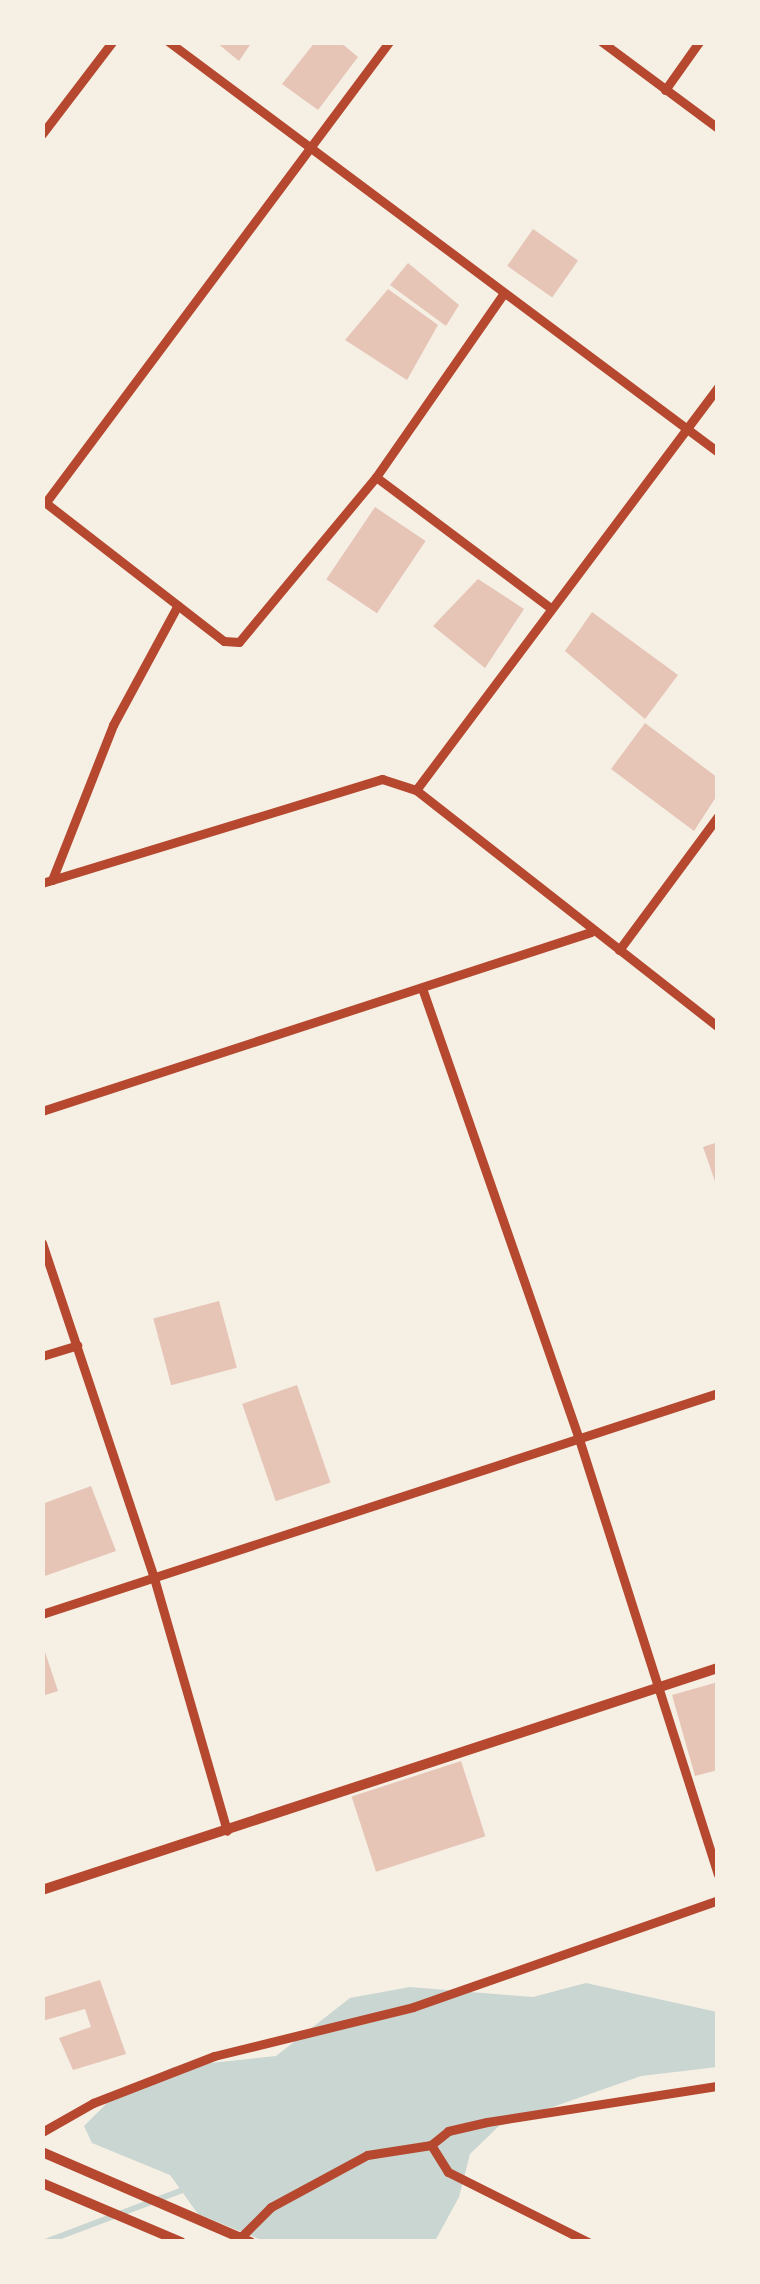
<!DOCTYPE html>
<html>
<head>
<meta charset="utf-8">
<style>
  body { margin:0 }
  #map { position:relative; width:760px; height:2284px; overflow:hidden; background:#f6efe4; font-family:"PT Sans Narrow",sans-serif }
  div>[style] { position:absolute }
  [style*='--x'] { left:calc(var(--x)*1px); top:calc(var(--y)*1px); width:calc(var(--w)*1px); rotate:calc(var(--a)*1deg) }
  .water>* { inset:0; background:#c9d6d2 }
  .stream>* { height:6px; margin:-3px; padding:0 3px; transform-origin:3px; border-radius:3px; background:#c9d6d2 }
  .building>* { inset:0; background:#e6c5b7; transform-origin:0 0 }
  .minor>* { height:9px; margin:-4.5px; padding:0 4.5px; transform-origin:4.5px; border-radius:4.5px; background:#b5482f }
  .tertiary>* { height:10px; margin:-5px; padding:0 5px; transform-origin:5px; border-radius:5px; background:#b5482f }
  span { translate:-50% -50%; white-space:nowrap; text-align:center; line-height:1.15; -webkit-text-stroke:9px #f6efe4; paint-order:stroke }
  .frame { position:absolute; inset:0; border:45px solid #f6efe4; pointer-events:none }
</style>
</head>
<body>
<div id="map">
  <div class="water">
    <i style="clip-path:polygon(586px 1983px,717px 2012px,717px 2067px,641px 2076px,499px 2126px,470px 2154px,459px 2197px,435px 2241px,264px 2241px,198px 2214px,170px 2175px,92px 2143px,84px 2126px,117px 2093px,173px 2067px,276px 2056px,350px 1998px,410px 1987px,533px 1997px)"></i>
  </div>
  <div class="stream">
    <i style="--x:45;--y:2242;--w:150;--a:-20.7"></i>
  </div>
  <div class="building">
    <i style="clip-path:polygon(216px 42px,252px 42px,239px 61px)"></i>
    <i style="clip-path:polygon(315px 42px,340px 42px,358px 57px,318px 110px,282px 84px)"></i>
    <i style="left:533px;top:229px;width:55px;height:45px;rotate:35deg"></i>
    <i style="clip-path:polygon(408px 263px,459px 305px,446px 326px,390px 285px)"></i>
    <i style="clip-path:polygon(388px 289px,438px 325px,407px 380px,345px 340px)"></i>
    <i style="left:375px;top:507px;width:61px;height:87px;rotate:34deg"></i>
    <i style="clip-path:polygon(478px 579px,524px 609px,485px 668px,433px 626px)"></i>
    <i style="clip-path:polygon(592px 612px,678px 675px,645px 719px,565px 651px)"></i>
    <i style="clip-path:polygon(645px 723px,718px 778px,718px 794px,694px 831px,611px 769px)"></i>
    <i style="clip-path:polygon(718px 1142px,718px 1187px,717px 1187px,703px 1147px)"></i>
    <i style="left:219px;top:1301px;width:69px;height:68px;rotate:75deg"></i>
    <i style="left:297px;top:1385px;width:103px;height:58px;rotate:71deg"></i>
    <i style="clip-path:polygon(91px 1486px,116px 1551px,42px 1577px,42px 1504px)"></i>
    <i style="clip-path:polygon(42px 1643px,58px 1691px,42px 1696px)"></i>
    <i style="clip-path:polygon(718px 1682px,718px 1770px,695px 1776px,672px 1695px)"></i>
    <i style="left:461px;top:1761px;width:79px;height:115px;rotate:72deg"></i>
    <i style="clip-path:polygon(100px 1980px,126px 2054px,73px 2070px,59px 2038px,91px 2027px,85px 2009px,42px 2021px,42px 1998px)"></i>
  </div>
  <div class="minor">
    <i style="--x:169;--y:42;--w:685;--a:36.75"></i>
    <i style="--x:602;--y:42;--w:144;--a:36.6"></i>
    <i style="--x:665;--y:90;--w:59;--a:-54.7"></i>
    <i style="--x:42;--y:134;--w:116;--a:-52.7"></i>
    <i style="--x:376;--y:477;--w:216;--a:36.9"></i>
    <i style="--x:42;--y:500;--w:230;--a:37.8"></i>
    <i style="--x:224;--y:641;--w:15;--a:4"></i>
    <i style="--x:239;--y:642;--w:214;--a:-50.3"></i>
    <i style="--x:376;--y:477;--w:224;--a:-55.2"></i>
    <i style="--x:46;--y:502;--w:574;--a:-53.29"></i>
    <i style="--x:416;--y:790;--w:384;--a:38.1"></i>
    <i style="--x:52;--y:880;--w:167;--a:-68.5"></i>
    <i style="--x:113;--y:725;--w:136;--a:-61.6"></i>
    <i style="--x:42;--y:883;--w:356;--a:-17"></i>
    <i style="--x:382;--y:779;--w:36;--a:18"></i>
    <i style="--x:416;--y:790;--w:504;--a:-53.15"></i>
    <i style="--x:619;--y:950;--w:167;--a:-53.5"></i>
    <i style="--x:422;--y:988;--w:478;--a:70.8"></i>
    <i style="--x:579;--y:1439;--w:457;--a:72.3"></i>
    <i style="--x:42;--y:1111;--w:577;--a:-18.06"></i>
    <i style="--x:42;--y:1243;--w:353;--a:71.5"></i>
    <i style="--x:154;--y:1578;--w:263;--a:73.9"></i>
    <i style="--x:42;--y:1356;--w:37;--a:-17"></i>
    <i style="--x:42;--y:1614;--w:711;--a:-18.1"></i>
    <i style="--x:42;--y:2132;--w:59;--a:-29.6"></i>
    <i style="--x:93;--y:2103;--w:130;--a:-21.2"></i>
    <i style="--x:214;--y:2056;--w:205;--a:-13.8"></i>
    <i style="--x:413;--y:2007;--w:323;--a:-19.3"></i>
    <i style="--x:241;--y:2237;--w:42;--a:-45"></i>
    <i style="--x:271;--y:2207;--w:109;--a:-28.4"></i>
    <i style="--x:367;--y:2155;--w:65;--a:-8.9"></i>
    <i style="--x:588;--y:2242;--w:157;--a:-153.4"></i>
    <i style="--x:448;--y:2172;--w:32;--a:-122"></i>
    <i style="--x:431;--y:2145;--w:22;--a:-39"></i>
    <i style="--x:448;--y:2131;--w:40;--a:-13"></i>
    <i style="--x:487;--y:2122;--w:234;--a:-8.9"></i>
  </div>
  <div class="tertiary">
    <i style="--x:42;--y:1890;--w:712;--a:-18.18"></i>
    <i style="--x:42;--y:2152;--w:227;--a:23.4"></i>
    <i style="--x:42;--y:2183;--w:151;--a:23"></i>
  </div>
  <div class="frame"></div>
</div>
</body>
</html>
